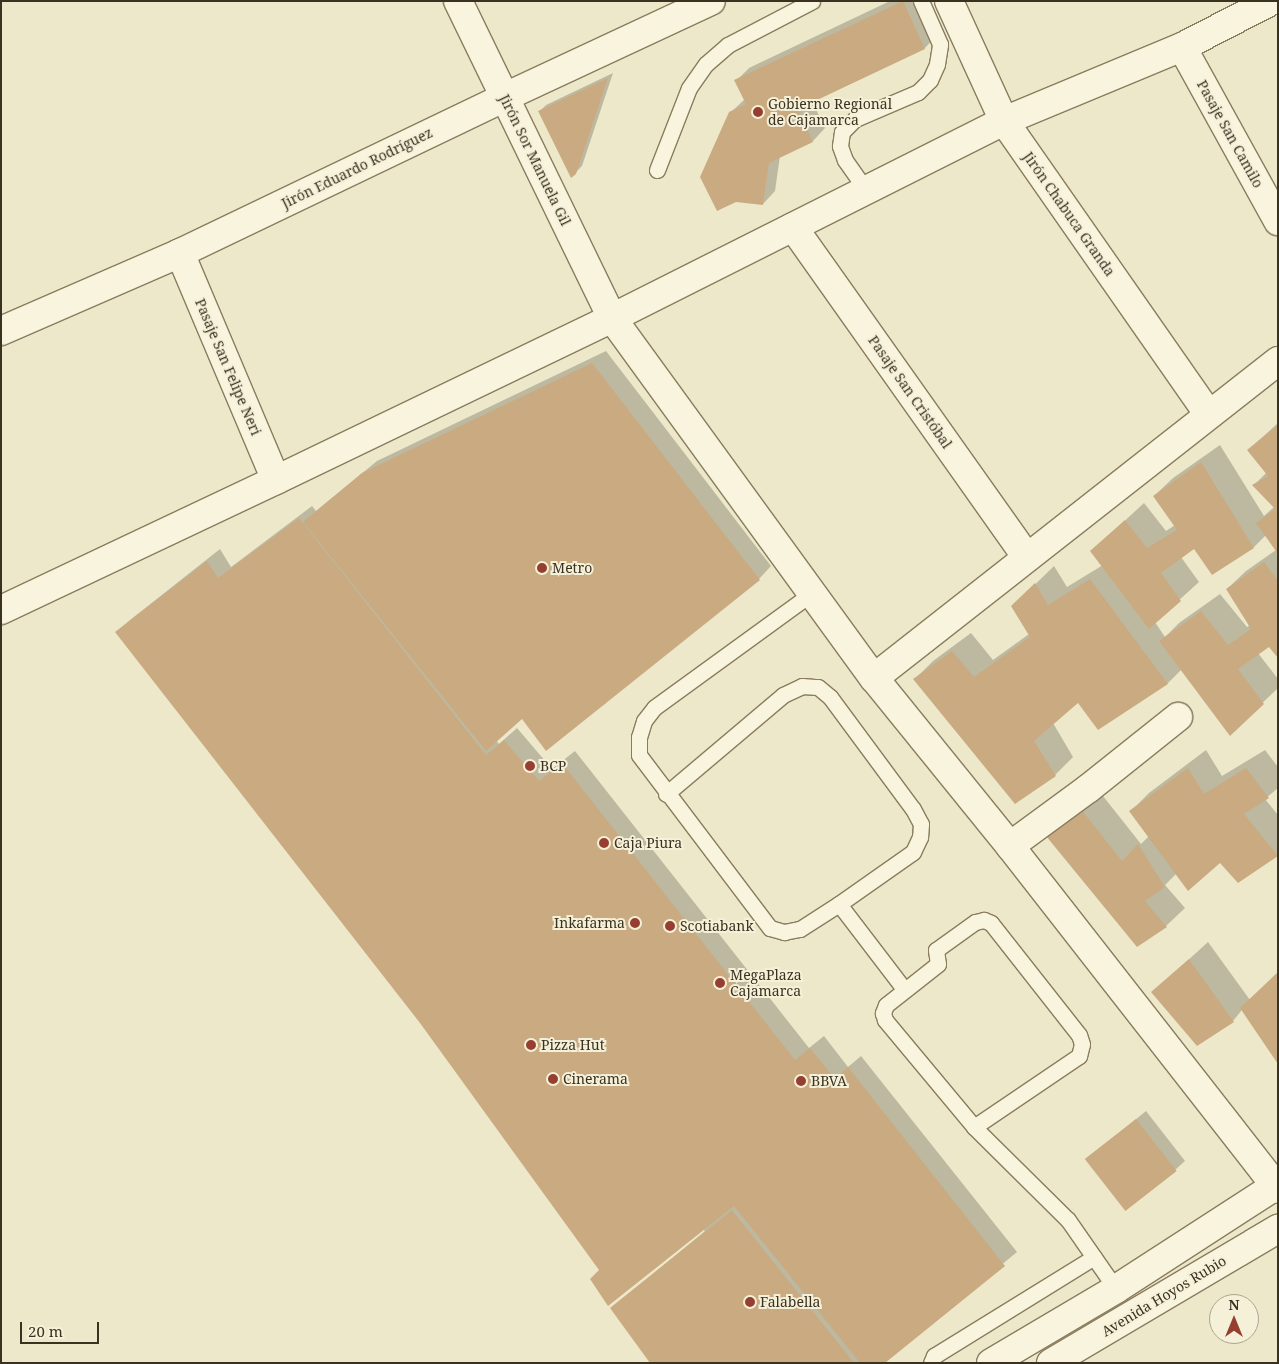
<!DOCTYPE html>
<html>
<head>
<meta charset="utf-8">
<style>
  body { margin:0 }
  #map { position:relative; width:1279px; height:1364px; overflow:hidden; background:#ede8ca; font-family:"Noto Serif",serif }
  div>[style] { position:absolute }
  [style*='--x'] { left:calc(var(--x)*1px); top:calc(var(--y)*1px); width:calc(var(--w)*1px); rotate:calc(var(--a)*1deg) }
  .shadow>* { inset:0; background:#0003 }
  .building>* { inset:0; background:#caaa81; transform-origin:0 0 }
  .roads { filter:drop-shadow(1px 0 #8a7c5f) drop-shadow(-1px 0 #8a7c5f) drop-shadow(0 1px #8a7c5f) drop-shadow(0 -1px #8a7c5f) }
  .lane>* { height:15px; margin:-7.5px; padding:0 7.5px; transform-origin:7.5px; border-radius:7.5px; background:#f8f4dd }
  .street>* { height:28px; margin:-14px; padding:0 14px; transform-origin:14px; border-radius:14px; background:#f8f4dd }
  .secondary>* { height:28px; margin:-14px; padding:0 14px; transform-origin:14px; border-radius:14px; background:#f8f4dd }
  .dots>* { width:14px; height:14px; translate:-50% -50%; box-sizing:border-box; border:2px solid #f5f1d9; border-radius:50% }
  span { translate:-50% -50%; white-space:nowrap; text-align:center; line-height:1.15; -webkit-text-stroke:4px #f5f1d9; paint-order:stroke }
  .poi-label { font-size:14px; color:#3b3121 }
  .left { translate:0 -50%; text-align:left }
  .right { translate:-100% -50%; text-align:right }
  .street-label { font-size:14px; color:#3b3121 }
  .frame { position:absolute; inset:0; border:2px solid #3b3121; pointer-events:none }
  .north { position:absolute; left:1209px; top:1294px; width:50px; height:50px; box-sizing:border-box; background:#f5f1d9; border:1px solid #aba48f; border-radius:50%; rotate:0deg; font-size:14px; font-weight:700; line-height:20px; text-align:center; color:#3b3121 }
  .north::after { content:''; display:block; margin:auto; width:18px; height:22px; background:#963f31; clip-path:polygon(50% 0,100% 100%,50% 72%,0 100%) }
  .scale { position:absolute; left:20px; top:1322px; width:79px; height:22px; box-sizing:border-box; border:2px solid #3b3121; border-top:0; padding-left:6px; font-size:15px; line-height:18px; white-space:nowrap; color:#3b3121; -webkit-text-stroke:4px #f5f1d9; paint-order:stroke }
</style>
</head>
<body>
<div id="map">
  <div class="shadow">
    <i style="clip-path:polygon(890px 1px,922px 1px,937px 35px,925px 48px,812px 101px,825px 128px,813px 141px,780px 156px,775px 191px,763px 204px,730px 113px,745px 99px,736px 81px,749px 68px)"></i>
    <i style="clip-path:polygon(613px 73px,582px 166px,572px 176px,540px 111px,546px 105px)"></i>
    <i style="clip-path:polygon(606px 351px,771px 566px,759px 579px,522px 717px,496px 740px,499px 744px,517px 728px,552px 769px,575px 751px,809px 1048px,824px 1036px,848px 1067px,861px 1056px,1017px 1252px,883px 1363px,651px 1363px,612px 1308px,705px 1231px,421px 1022px,117px 632px,130px 620px,220px 549px,231px 567px,312px 506px,316px 511px,377px 461px)"></i>
    <i style="clip-path:polygon(evenodd,1278px 423px,1278px 656px,1269px 645px,1258px 653px,1278px 679px,1278px 688px,1230px 734px,1182px 669px,1168px 683px,1098px 728px,1078px 701px,1053px 723px,1073px 757px,1055px 775px,915px 679px,933px 661px,971px 633px,993px 660px,1029px 634px,1013px 606px,1054px 566px,1067px 587px,1103px 565px,1092px 551px,1144px 503px,1166px 531px,1175px 525px,1154px 496px,1173px 478px,1220px 445px,1264px 516px,1274px 507px,1254px 485px,1266px 473px,1248px 450px,1278px 423px,1266px 535px,1276px 550px,1246px 571px,1227px 589px,1250px 625px,1247px 627px,1220px 594px,1179px 623px,1165px 637px,1155px 622px,1199px 582px,1181px 557px,1194px 548px,1254px 547px,1266px 535px)"></i>
    <i style="clip-path:polygon(1206px 750px,1222px 776px,1265px 750px,1278px 767px,1278px 788px,1265px 799px,1278px 815px,1278px 854px,1238px 881px,1220px 861px,1176px 874px,1165px 885px,1185px 908px,1166px 926px,1137px 946px,1047px 836px,1099px 791px,1141px 844px,1149px 836px,1131px 811px,1149px 793px)"></i>
    <i style="clip-path:polygon(1208px 942px,1250px 1000px,1233px 1021px,1197px 1044px,1153px 992px)"></i>
    <i style="clip-path:polygon(1146px 1111px,1185px 1161px,1175px 1170px,1087px 1159px)"></i>
  </div>
  <div class="building">
    <i style="clip-path:polygon(903px 1px,925px 49px,798px 109px,813px 142px,769px 163px,763px 205px,736px 202px,717px 211px,700px 177px,729px 112px,746px 104px,734px 80px)"></i>
    <i style="clip-path:polygon(608px 78px,576px 174px,571px 178px,538px 111px)"></i>
    <i style="clip-path:polygon(592px 363px,760px 580px,546px 751px,522px 719px,486px 751px,303px 522px,362px 473px)"></i>
    <i style="clip-path:polygon(1278px 425px,1278px 554px,1256px 523px,1275px 509px,1252px 485px,1268px 476px,1247px 450px)"></i>
    <i style="clip-path:polygon(1201px 462px,1254px 548px,1212px 575px,1194px 549px,1161px 573px,1181px 601px,1149px 629px,1090px 551px,1125px 520px,1147px 548px,1177px 530px,1153px 496px)"></i>
    <i style="clip-path:polygon(299px 518px,486px 755px,504px 740px,539px 781px,562px 763px,795px 1060px,810px 1048px,835px 1079px,848px 1067px,1005px 1266px,885px 1363px,860px 1363px,734px 1206px,608px 1306px,590px 1279px,599px 1270px,420px 1023px,115px 632px,207px 561px,218px 578px)"></i>
    <i style="clip-path:polygon(1264px 562px,1278px 581px,1278px 658px,1269px 647px,1238px 669px,1264px 704px,1230px 736px,1159px 641px,1201px 611px,1228px 645px,1251px 629px,1226px 589px)"></i>
    <i style="clip-path:polygon(1090px 579px,1168px 684px,1098px 730px,1078px 703px,1034px 741px,1056px 776px,1015px 804px,913px 679px,952px 651px,974px 677px,1030px 637px,1011px 606px,1035px 583px,1048px 605px)"></i>
    <i style="clip-path:polygon(1188px 768px,1204px 794px,1246px 768px,1269px 798px,1244px 814px,1278px 856px,1238px 883px,1220px 863px,1188px 891px,1129px 811px)"></i>
    <i style="clip-path:polygon(1080px 808px,1122px 861px,1138px 844px,1165px 887px,1145px 901px,1167px 927px,1137px 947px,1046px 836px)"></i>
    <i style="clip-path:polygon(1189px 959px,1234px 1022px,1197px 1046px,1151px 992px)"></i>
    <i style="clip-path:polygon(1278px 972px,1278px 1064px,1240px 1008px)"></i>
    <i style="left:1136px;top:1119px;width:66px;height:65px;rotate:52deg"></i>
    <i style="clip-path:polygon(732px 1210px,854px 1363px,650px 1363px,610px 1308px)"></i>
  </div>
  <div class="roads">
    <div class="lane">
      <i style="--x:657;--y:170;--w:88;--a:-68.7"></i>
      <i style="--x:689;--y:88;--w:29;--a:-55"></i>
      <i style="--x:706;--y:64;--w:29;--a:-41"></i>
      <i style="--x:728;--y:45;--w:95;--a:-27.6"></i>
      <i style="--x:866;--y:190;--w:37;--a:-125"></i>
      <i style="--x:845;--y:160;--w:15;--a:-110"></i>
      <i style="--x:840;--y:146;--w:14;--a:-82"></i>
      <i style="--x:842;--y:132;--w:18;--a:-45"></i>
      <i style="--x:855;--y:119;--w:69;--a:-23.2"></i>
      <i style="--x:918;--y:92;--w:17;--a:-45"></i>
      <i style="--x:930;--y:80;--w:17;--a:-66"></i>
      <i style="--x:937;--y:64;--w:20;--a:-81"></i>
      <i style="--x:940;--y:44;--w:47;--a:-113.8"></i>
      <i style="--x:812;--y:593;--w:195;--a:144"></i>
      <i style="--x:654;--y:708;--w:16;--a:128"></i>
      <i style="--x:644;--y:721;--w:17;--a:107"></i>
      <i style="--x:639;--y:737;--w:18;--a:90"></i>
      <i style="--x:639;--y:755;--w:217;--a:52.9"></i>
      <i style="--x:770;--y:928;--w:15;--a:16"></i>
      <i style="--x:784;--y:932;--w:16;--a:-11"></i>
      <i style="--x:800;--y:929;--w:46;--a:-32.7"></i>
      <i style="--x:839;--y:904;--w:107;--a:52.6"></i>
      <i style="--x:666;--y:794;--w:153;--a:-40.2"></i>
      <i style="--x:783;--y:695;--w:21;--a:-25"></i>
      <i style="--x:802;--y:686;--w:16;--a:4"></i>
      <i style="--x:818;--y:687;--w:16;--a:40"></i>
      <i style="--x:830;--y:697;--w:139;--a:53.5"></i>
      <i style="--x:913;--y:809;--w:17;--a:62"></i>
      <i style="--x:921;--y:824;--w:13;--a:94"></i>
      <i style="--x:920;--y:837;--w:17;--a:115"></i>
      <i style="--x:913;--y:852;--w:90;--a:144.9"></i>
      <i style="--x:974;--y:1127;--w:127;--a:-34.1"></i>
      <i style="--x:1079;--y:1056;--w:12;--a:-76"></i>
      <i style="--x:1082;--y:1044;--w:9;--a:-108"></i>
      <i style="--x:1079;--y:1035;--w:142;--a:-128.2"></i>
      <i style="--x:991;--y:923;--w:8;--a:-157"></i>
      <i style="--x:984;--y:920;--w:9;--a:167"></i>
      <i style="--x:975;--y:922;--w:48;--a:144.3"></i>
      <i style="--x:936;--y:950;--w:14;--a:82"></i>
      <i style="--x:938;--y:964;--w:66;--a:141.7"></i>
      <i style="--x:886;--y:1005;--w:9;--a:111"></i>
      <i style="--x:883;--y:1013;--w:7;--a:74"></i>
      <i style="--x:885;--y:1020;--w:139;--a:50.2"></i>
      <i style="--x:974;--y:1127;--w:132;--a:44.7"></i>
      <i style="--x:1068;--y:1220;--w:84;--a:55.2"></i>
      <i style="--x:931;--y:1363;--w:8;--a:-67"></i>
      <i style="--x:934;--y:1356;--w:188;--a:-31.7"></i>
    </div>
    <div class="street">
      <i style="--x:458;--y:1;--w:352;--a:64.1"></i>
      <i style="--x:612;--y:318;--w:445;--a:54"></i>
      <i style="--x:874;--y:678;--w:216;--a:51"></i>
      <i style="--x:1010;--y:846;--w:435;--a:52"></i>
      <i style="--x:949;--y:1;--w:132;--a:65.4"></i>
      <i style="--x:1004;--y:121;--w:358;--a:55.1"></i>
      <i style="--x:1182;--y:47;--w:199;--a:61.1"></i>
      <i style="--x:793;--y:227;--w:405;--a:54.7"></i>
      <i style="--x:180;--y:253;--w:246;--a:67.1"></i>
      <i style="--x:1;--y:331;--w:195;--a:-23.5"></i>
      <i style="--x:180;--y:253;--w:361;--a:-25.6"></i>
      <i style="--x:505;--y:97;--w:227;--a:-25"></i>
      <i style="--x:1;--y:610;--w:304;--a:-25.3"></i>
      <i style="--x:276;--y:480;--w:373;--a:-25.7"></i>
      <i style="--x:612;--y:318;--w:439;--a:-26.7"></i>
      <i style="--x:1004;--y:121;--w:193;--a:-22.6"></i>
      <i style="--x:1182;--y:47;--w:100;--a:-27.3"></i>
      <i style="--x:874;--y:678;--w:514;--a:-38.12"></i>
      <i style="--x:1010;--y:846;--w:98;--a:-36.3"></i>
      <i style="--x:1089;--y:788;--w:114;--a:-38.6"></i>
    </div>
    <div class="secondary">
      <i style="--x:991;--y:1363;--w:145;--a:-30.6"></i>
      <i style="--x:1116;--y:1289;--w:193;--a:-32.9"></i>
      <i style="--x:1051;--y:1363;--w:264;--a:-30.6"></i>
    </div>
  </div>
  <div class="dots">
    <i style="left:758px;top:112px;background:#963f31"></i>
    <i style="left:542px;top:568px;background:#963f31"></i>
    <i style="left:530px;top:766px;background:#963f31"></i>
    <i style="left:604px;top:843px;background:#963f31"></i>
    <i style="left:635px;top:923px;background:#963f31"></i>
    <i style="left:670px;top:926px;background:#963f31"></i>
    <i style="left:720px;top:983px;background:#963f31"></i>
    <i style="left:531px;top:1045px;background:#963f31"></i>
    <i style="left:553px;top:1079px;background:#963f31"></i>
    <i style="left:801px;top:1081px;background:#963f31"></i>
    <i style="left:750px;top:1302px;background:#963f31"></i>
  </div>
  <div class="poi-label">
    <span class="left" style="left:768px;top:112px">Gobierno Regional<br>de Cajamarca</span>
    <span class="left" style="left:552px;top:568px">Metro</span>
    <span class="left" style="left:540px;top:766px">BCP</span>
    <span class="left" style="left:614px;top:843px">Caja Piura</span>
    <span class="right" style="left:625px;top:923px">Inkafarma</span>
    <span class="left" style="left:680px;top:926px">Scotiabank</span>
    <span class="left" style="left:730px;top:983px">MegaPlaza<br>Cajamarca</span>
    <span class="left" style="left:541px;top:1045px">Pizza Hut</span>
    <span class="left" style="left:563px;top:1079px">Cinerama</span>
    <span class="left" style="left:811px;top:1081px">BBVA</span>
    <span class="left" style="left:760px;top:1302px">Falabella</span>
  </div>
  <div class="street-label">
    <span style="left:1230px;top:134px;rotate:61deg">Pasaje San Camilo</span>
    <span style="left:535px;top:160px;rotate:64deg">Jirón Sor Manuela Gil</span>
    <span style="left:357px;top:168px;rotate:-26deg">Jirón Eduardo Rodríguez</span>
    <span style="left:1069px;top:214px;rotate:55deg">Jirón Chabuca Granda</span>
    <span style="left:228px;top:367px;rotate:67deg">Pasaje San Felipe Neri</span>
    <span style="left:910px;top:392px;rotate:55deg">Pasaje San Cristóbal</span>
    <span style="left:1164px;top:1296px;rotate:-31deg">Avenida Hoyos Rubio</span>
  </div>
  <div class="frame"></div>
  <div class="north">N</div>
  <div class="scale">20 m</div>
</div>
</body>
</html>
